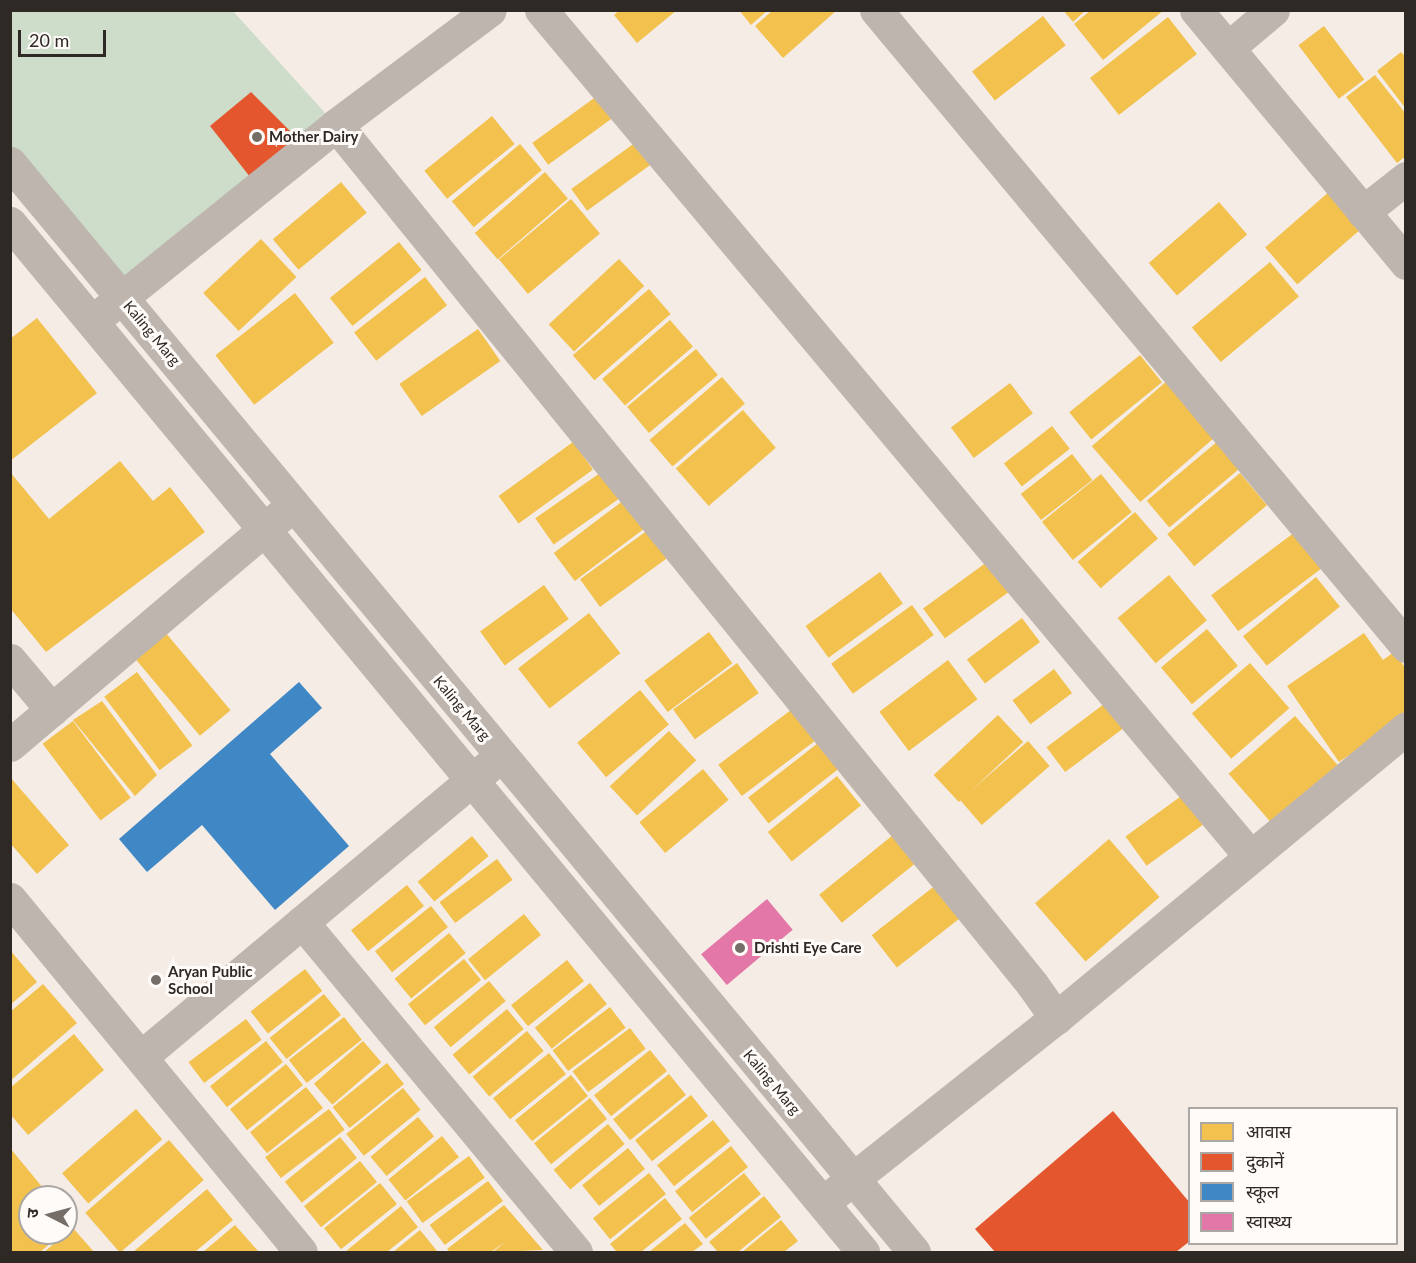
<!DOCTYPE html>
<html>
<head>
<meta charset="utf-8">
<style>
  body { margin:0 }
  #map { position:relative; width:1416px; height:1263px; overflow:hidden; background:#f5ece5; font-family:Lato,"Noto Sans Devanagari",sans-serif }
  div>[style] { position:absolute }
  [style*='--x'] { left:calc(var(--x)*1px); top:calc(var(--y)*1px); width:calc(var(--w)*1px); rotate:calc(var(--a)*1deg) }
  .green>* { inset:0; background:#cdddc9 }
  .homes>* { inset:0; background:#f2c14e; transform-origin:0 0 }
  .shops>* { inset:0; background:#e4572e }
  .schools>* { inset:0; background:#3f88c5 }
  .health>* { inset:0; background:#e377a8; transform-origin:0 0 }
  .minor>* { height:33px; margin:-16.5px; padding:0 16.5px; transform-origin:16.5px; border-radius:16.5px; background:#bfb5af }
  .dots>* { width:16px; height:16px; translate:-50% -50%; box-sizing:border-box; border:3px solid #fefbf8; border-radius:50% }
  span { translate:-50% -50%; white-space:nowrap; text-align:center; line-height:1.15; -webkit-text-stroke:6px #fefbf8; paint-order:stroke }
  .poi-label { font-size:15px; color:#2f2925; font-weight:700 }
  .left { translate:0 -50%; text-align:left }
  .street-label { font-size:15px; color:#2f2925 }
  .frame { position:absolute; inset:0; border:12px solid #2f2925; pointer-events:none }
  .legend { position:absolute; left:1188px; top:1107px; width:210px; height:138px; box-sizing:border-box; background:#fefbf8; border:2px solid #aba7a4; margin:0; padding:8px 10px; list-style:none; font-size:18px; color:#2f2925 }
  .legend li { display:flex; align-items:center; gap:12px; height:30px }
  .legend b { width:30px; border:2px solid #aba7a4 }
  .north { position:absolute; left:18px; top:1185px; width:60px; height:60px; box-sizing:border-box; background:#fefbf8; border:2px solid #aba7a4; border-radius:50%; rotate:276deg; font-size:16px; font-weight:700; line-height:24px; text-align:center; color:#2f2925 }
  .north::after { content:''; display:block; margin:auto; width:21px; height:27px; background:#746d68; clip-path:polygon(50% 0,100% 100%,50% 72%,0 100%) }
  .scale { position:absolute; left:18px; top:30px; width:88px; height:27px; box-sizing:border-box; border:3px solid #2f2925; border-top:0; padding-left:8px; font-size:18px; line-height:21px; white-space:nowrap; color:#2f2925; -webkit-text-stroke:4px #fefbf8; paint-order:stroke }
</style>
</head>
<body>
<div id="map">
  <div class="green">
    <i style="clip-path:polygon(10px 11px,233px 11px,336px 125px,122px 297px,11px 163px)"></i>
  </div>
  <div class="homes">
    <i style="clip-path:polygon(620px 10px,677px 10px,637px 43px,614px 15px)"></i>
    <i style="clip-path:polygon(739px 10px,768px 10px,751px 25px)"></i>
    <i style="clip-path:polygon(773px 10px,837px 10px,783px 58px,755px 26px)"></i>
    <i style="clip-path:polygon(1063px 10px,1086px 10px,1073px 22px)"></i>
    <i style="clip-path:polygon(1091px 10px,1164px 10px,1103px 60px,1074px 24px)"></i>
    <i style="left:1043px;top:16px;width:37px;height:90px;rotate:52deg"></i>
    <i style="left:1168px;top:17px;width:47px;height:99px;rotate:52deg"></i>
    <i style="left:1324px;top:26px;width:67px;height:32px;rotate:53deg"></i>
    <i style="clip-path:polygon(1401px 52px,1406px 57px,1406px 109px,1377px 71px)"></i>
    <i style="clip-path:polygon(1375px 75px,1406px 114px,1406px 156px,1397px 163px,1346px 97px)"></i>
    <i style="left:597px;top:96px;width:27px;height:80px;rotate:54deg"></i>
    <i style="left:492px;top:116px;width:36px;height:87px;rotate:51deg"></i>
    <i style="left:636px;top:142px;width:27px;height:80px;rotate:54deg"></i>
    <i style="left:520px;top:144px;width:34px;height:89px;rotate:50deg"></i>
    <i style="left:545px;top:172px;width:35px;height:93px;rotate:49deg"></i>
    <i style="left:341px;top:182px;width:40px;height:89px;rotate:50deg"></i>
    <i style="left:1330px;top:191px;width:49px;height:86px;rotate:49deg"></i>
    <i style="left:571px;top:199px;width:45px;height:94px;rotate:50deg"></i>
    <i style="left:1219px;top:202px;width:43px;height:93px;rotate:49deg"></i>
    <i style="left:261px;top:239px;width:52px;height:79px;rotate:47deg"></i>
    <i style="left:399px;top:242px;width:36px;height:89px;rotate:51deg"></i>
    <i style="left:619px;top:259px;width:37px;height:96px;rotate:47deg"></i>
    <i style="left:1270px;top:262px;width:45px;height:102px;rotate:50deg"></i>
    <i style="left:425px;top:277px;width:36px;height:90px;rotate:52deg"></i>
    <i style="left:649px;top:289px;width:33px;height:101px;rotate:49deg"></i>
    <i style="left:295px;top:293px;width:63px;height:101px;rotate:52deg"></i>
    <i style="clip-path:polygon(37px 318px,97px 393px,10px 461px,10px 339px)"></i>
    <i style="left:670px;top:320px;width:35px;height:90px;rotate:49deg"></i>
    <i style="left:478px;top:329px;width:39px;height:96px;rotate:55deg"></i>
    <i style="left:696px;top:349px;width:34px;height:90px;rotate:50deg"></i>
    <i style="left:1140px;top:355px;width:35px;height:91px;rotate:51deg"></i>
    <i style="left:722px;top:377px;width:35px;height:96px;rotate:49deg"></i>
    <i style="left:1168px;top:380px;width:74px;height:101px;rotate:49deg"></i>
    <i style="left:1010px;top:383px;width:38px;height:74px;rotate:53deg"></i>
    <i style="left:743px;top:410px;width:50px;height:89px;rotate:49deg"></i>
    <i style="left:1052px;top:426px;width:29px;height:61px;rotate:52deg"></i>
    <i style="left:1218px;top:441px;width:35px;height:93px;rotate:50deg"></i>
    <i style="left:573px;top:442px;width:34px;height:92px;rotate:54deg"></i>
    <i style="left:1072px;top:454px;width:33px;height:65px;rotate:52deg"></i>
    <i style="clip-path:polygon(120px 461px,153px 501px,170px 487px,205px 532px,46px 652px,10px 608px,10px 472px,49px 519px)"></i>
    <i style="left:600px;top:473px;width:32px;height:79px;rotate:55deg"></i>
    <i style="left:1240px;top:473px;width:42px;height:95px;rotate:50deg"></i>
    <i style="left:1101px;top:474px;width:49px;height:76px;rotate:51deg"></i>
    <i style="left:624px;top:500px;width:35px;height:88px;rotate:53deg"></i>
    <i style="left:1135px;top:512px;width:35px;height:76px;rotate:49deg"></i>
    <i style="left:648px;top:530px;width:34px;height:84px;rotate:54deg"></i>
    <i style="left:1295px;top:532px;width:45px;height:105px;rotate:53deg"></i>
    <i style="left:987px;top:562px;width:37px;height:79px;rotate:54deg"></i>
    <i style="left:880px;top:572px;width:39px;height:92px;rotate:54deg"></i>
    <i style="left:1169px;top:575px;width:59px;height:67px;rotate:50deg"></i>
    <i style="left:1316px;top:577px;width:38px;height:94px;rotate:51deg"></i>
    <i style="left:544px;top:585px;width:42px;height:79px;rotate:54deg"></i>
    <i style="left:912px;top:605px;width:37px;height:100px;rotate:54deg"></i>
    <i style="left:589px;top:613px;width:51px;height:90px;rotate:52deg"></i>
    <i style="left:1022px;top:618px;width:30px;height:69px;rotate:53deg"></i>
    <i style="left:1207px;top:629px;width:48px;height:60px;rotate:50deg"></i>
    <i style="left:165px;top:632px;width:102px;height:40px;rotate:50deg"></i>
    <i style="left:709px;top:632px;width:39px;height:81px;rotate:53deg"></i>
    <i style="clip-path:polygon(1364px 633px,1383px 660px,1394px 652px,1406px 669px,1406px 716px,1339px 762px,1287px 686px)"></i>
    <i style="left:948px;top:660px;width:49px;height:86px;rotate:53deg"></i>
    <i style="left:737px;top:663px;width:37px;height:79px;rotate:54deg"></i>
    <i style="left:1250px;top:663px;width:60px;height:77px;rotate:49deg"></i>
    <i style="left:1054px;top:669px;width:30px;height:52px;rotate:53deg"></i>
    <i style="left:137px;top:672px;width:92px;height:41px;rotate:53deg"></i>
    <i style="left:640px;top:690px;width:45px;height:82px;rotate:50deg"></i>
    <i style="clip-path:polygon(102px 701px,157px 775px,135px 796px,73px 720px)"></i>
    <i style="left:1108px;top:701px;width:31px;height:77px;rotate:53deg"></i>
    <i style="left:791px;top:710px;width:39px;height:91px;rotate:53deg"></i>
    <i style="left:998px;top:715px;width:37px;height:88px;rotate:47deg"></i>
    <i style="left:1295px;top:716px;width:65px;height:88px;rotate:49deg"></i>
    <i style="left:73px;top:721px;width:96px;height:38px;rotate:53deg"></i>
    <i style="left:669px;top:731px;width:40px;height:81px;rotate:47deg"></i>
    <i style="left:827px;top:736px;width:33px;height:100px;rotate:52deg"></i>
    <i style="left:1028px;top:741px;width:33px;height:90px;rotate:49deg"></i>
    <i style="left:703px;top:769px;width:40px;height:83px;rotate:50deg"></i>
    <i style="left:837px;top:776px;width:38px;height:89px;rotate:51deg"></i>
    <i style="clip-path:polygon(10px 777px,69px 845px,37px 874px,10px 843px)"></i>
    <i style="left:1191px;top:789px;width:36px;height:81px;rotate:54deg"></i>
    <i style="left:893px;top:835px;width:36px;height:95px;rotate:51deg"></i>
    <i style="left:472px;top:836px;width:26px;height:71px;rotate:50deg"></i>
    <i style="left:1109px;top:839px;width:77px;height:98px;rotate:49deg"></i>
    <i style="left:497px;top:859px;width:26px;height:72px;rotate:53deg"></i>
    <i style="left:941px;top:881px;width:41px;height:88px;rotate:52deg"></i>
    <i style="left:407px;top:885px;width:27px;height:72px;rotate:51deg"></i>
    <i style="left:431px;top:906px;width:27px;height:72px;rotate:51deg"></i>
    <i style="left:524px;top:914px;width:27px;height:72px;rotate:51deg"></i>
    <i style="left:449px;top:933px;width:26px;height:71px;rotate:50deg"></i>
    <i style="clip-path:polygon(10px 950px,37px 982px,10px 1005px)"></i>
    <i style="left:464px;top:959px;width:27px;height:72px;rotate:51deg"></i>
    <i style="left:567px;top:960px;width:27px;height:72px;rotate:51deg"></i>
    <i style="left:305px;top:969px;width:28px;height:69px;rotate:52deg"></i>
    <i style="left:489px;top:981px;width:26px;height:72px;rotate:50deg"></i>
    <i style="left:590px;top:983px;width:27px;height:71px;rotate:51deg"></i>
    <i style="clip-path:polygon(43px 984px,77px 1023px,10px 1081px,10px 1012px)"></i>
    <i style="left:324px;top:994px;width:27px;height:70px;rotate:51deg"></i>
    <i style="left:610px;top:1007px;width:26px;height:72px;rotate:53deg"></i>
    <i style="left:507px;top:1009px;width:26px;height:71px;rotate:50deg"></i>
    <i style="left:344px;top:1017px;width:29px;height:70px;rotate:52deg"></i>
    <i style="left:246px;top:1019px;width:26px;height:72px;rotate:53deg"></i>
    <i style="left:630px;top:1028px;width:26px;height:72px;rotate:53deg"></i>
    <i style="left:527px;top:1031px;width:26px;height:71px;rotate:50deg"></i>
    <i style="clip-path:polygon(74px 1034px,104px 1070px,28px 1135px,10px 1114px,10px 1088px)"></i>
    <i style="left:266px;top:1041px;width:27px;height:72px;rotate:51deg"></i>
    <i style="left:363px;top:1041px;width:28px;height:65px;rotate:49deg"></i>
    <i style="left:650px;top:1050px;width:27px;height:72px;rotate:51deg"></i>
    <i style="left:549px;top:1053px;width:27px;height:72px;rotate:51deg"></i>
    <i style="left:387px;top:1063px;width:27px;height:70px;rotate:51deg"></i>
    <i style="left:286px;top:1064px;width:27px;height:72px;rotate:51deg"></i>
    <i style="left:669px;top:1074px;width:27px;height:72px;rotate:51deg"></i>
    <i style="left:571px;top:1075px;width:27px;height:72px;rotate:51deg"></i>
    <i style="left:306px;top:1087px;width:27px;height:72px;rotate:51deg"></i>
    <i style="left:403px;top:1088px;width:28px;height:73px;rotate:51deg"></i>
    <i style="left:691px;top:1095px;width:27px;height:72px;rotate:51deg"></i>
    <i style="left:590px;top:1098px;width:27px;height:72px;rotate:51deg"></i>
    <i style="left:136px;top:1109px;width:40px;height:98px;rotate:49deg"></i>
    <i style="left:329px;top:1109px;width:26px;height:80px;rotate:53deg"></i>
    <i style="left:418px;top:1117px;width:25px;height:62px;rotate:50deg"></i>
    <i style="left:713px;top:1120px;width:27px;height:72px;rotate:51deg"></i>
    <i style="left:608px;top:1124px;width:26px;height:71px;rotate:50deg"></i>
    <i style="left:442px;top:1136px;width:27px;height:69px;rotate:51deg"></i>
    <i style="left:340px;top:1137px;width:27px;height:71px;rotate:51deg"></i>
    <i style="left:169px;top:1140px;width:53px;height:111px;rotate:49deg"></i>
    <i style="left:731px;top:1146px;width:27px;height:72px;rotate:51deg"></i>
    <i style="clip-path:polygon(10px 1148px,48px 1194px,48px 1197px,30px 1197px,30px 1233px,63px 1233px,40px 1252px,10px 1252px)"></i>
    <i style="left:628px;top:1148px;width:27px;height:59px;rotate:51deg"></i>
    <i style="left:469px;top:1156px;width:27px;height:77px;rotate:54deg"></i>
    <i style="left:360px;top:1161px;width:27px;height:72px;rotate:51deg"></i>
    <i style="left:649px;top:1173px;width:27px;height:72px;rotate:51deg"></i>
    <i style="left:744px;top:1173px;width:27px;height:71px;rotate:51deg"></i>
    <i style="left:488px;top:1181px;width:25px;height:73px;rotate:53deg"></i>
    <i style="left:380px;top:1183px;width:27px;height:72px;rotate:51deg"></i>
    <i style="clip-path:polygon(207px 1189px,233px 1220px,195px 1252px,133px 1252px)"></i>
    <i style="clip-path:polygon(764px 1196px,781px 1217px,738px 1252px,718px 1252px,709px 1242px)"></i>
    <i style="clip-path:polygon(665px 1198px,682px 1219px,641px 1252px,617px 1252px,610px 1244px)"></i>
    <i style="clip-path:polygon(504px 1205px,543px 1250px,493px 1252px,506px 1241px,491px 1252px,450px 1252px,447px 1249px)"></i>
    <i style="clip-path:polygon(401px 1206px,418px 1227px,387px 1252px,345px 1252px)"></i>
    <i style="clip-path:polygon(781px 1220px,798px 1241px,784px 1252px,742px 1252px)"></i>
    <i style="clip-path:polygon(685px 1223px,703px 1244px,692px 1252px,649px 1252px)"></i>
    <i style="clip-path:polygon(235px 1225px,259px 1252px,203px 1252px)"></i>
    <i style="clip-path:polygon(73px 1228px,94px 1252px,44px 1252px)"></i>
    <i style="clip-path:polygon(420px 1230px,437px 1251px,393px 1252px)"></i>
  </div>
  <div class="shops">
    <i style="clip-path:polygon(251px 92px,307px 148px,258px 187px,210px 126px)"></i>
    <i style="clip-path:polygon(1113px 1111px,1190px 1203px,1190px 1241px,1176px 1252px,995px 1252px,975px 1229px)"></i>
  </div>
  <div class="schools">
    <i style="clip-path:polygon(299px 682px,322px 708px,270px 754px,349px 846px,275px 910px,202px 825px,147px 872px,119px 839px)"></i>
  </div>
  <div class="health">
    <i style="left:767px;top:899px;width:40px;height:86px;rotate:50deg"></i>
  </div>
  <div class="minor">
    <i style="--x:541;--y:10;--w:1104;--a:50.03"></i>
    <i style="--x:876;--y:10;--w:828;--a:50.19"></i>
    <i style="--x:1196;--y:10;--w:329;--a:50.3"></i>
    <i style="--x:1228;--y:48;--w:59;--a:-40.2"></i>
    <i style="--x:336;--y:125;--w:1106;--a:50.98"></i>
    <i style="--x:1032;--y:984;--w:42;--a:54.8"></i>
    <i style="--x:10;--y:163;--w:1415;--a:50.3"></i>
    <i style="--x:1363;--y:212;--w:55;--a:-38.3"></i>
    <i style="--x:10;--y:223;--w:1337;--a:50.34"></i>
    <i style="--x:105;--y:311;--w:297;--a:-38.8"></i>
    <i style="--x:336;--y:125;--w:192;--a:-36.8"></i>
    <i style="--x:10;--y:660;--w:65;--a:50"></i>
    <i style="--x:10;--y:745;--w:355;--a:-40.3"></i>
    <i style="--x:10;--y:899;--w:457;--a:50.5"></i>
    <i style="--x:302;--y:922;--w:429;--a:50.3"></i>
    <i style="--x:142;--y:1056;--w:451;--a:-39.9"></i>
    <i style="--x:835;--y:1193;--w:282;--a:-38.4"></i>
    <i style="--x:1056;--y:1018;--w:455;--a:-39.6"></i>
  </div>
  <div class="dots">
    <i style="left:257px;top:137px;background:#746d68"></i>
    <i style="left:740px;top:948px;background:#746d68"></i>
    <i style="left:156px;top:980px;background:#746d68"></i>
  </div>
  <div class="poi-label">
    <span class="left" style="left:269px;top:137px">Mother Dairy</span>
    <span class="left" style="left:754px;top:948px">Drishti Eye Care</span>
    <span class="left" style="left:168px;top:980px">Aryan Public<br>School</span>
  </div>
  <div class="street-label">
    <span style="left:152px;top:333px;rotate:50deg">Kaling Marg</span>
    <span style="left:462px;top:708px;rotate:50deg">Kaling Marg</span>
    <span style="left:772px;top:1082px;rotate:50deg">Kaling Marg</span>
  </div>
  <div class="frame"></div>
  <ul class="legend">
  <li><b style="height:16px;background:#f2c14e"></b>आवास</li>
  <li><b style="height:16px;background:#e4572e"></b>दुकानें</li>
  <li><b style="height:16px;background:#3f88c5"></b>स्कूल</li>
  <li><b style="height:16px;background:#e377a8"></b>स्वास्थ्य</li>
  </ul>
  <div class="north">उ</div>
  <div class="scale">20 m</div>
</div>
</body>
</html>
